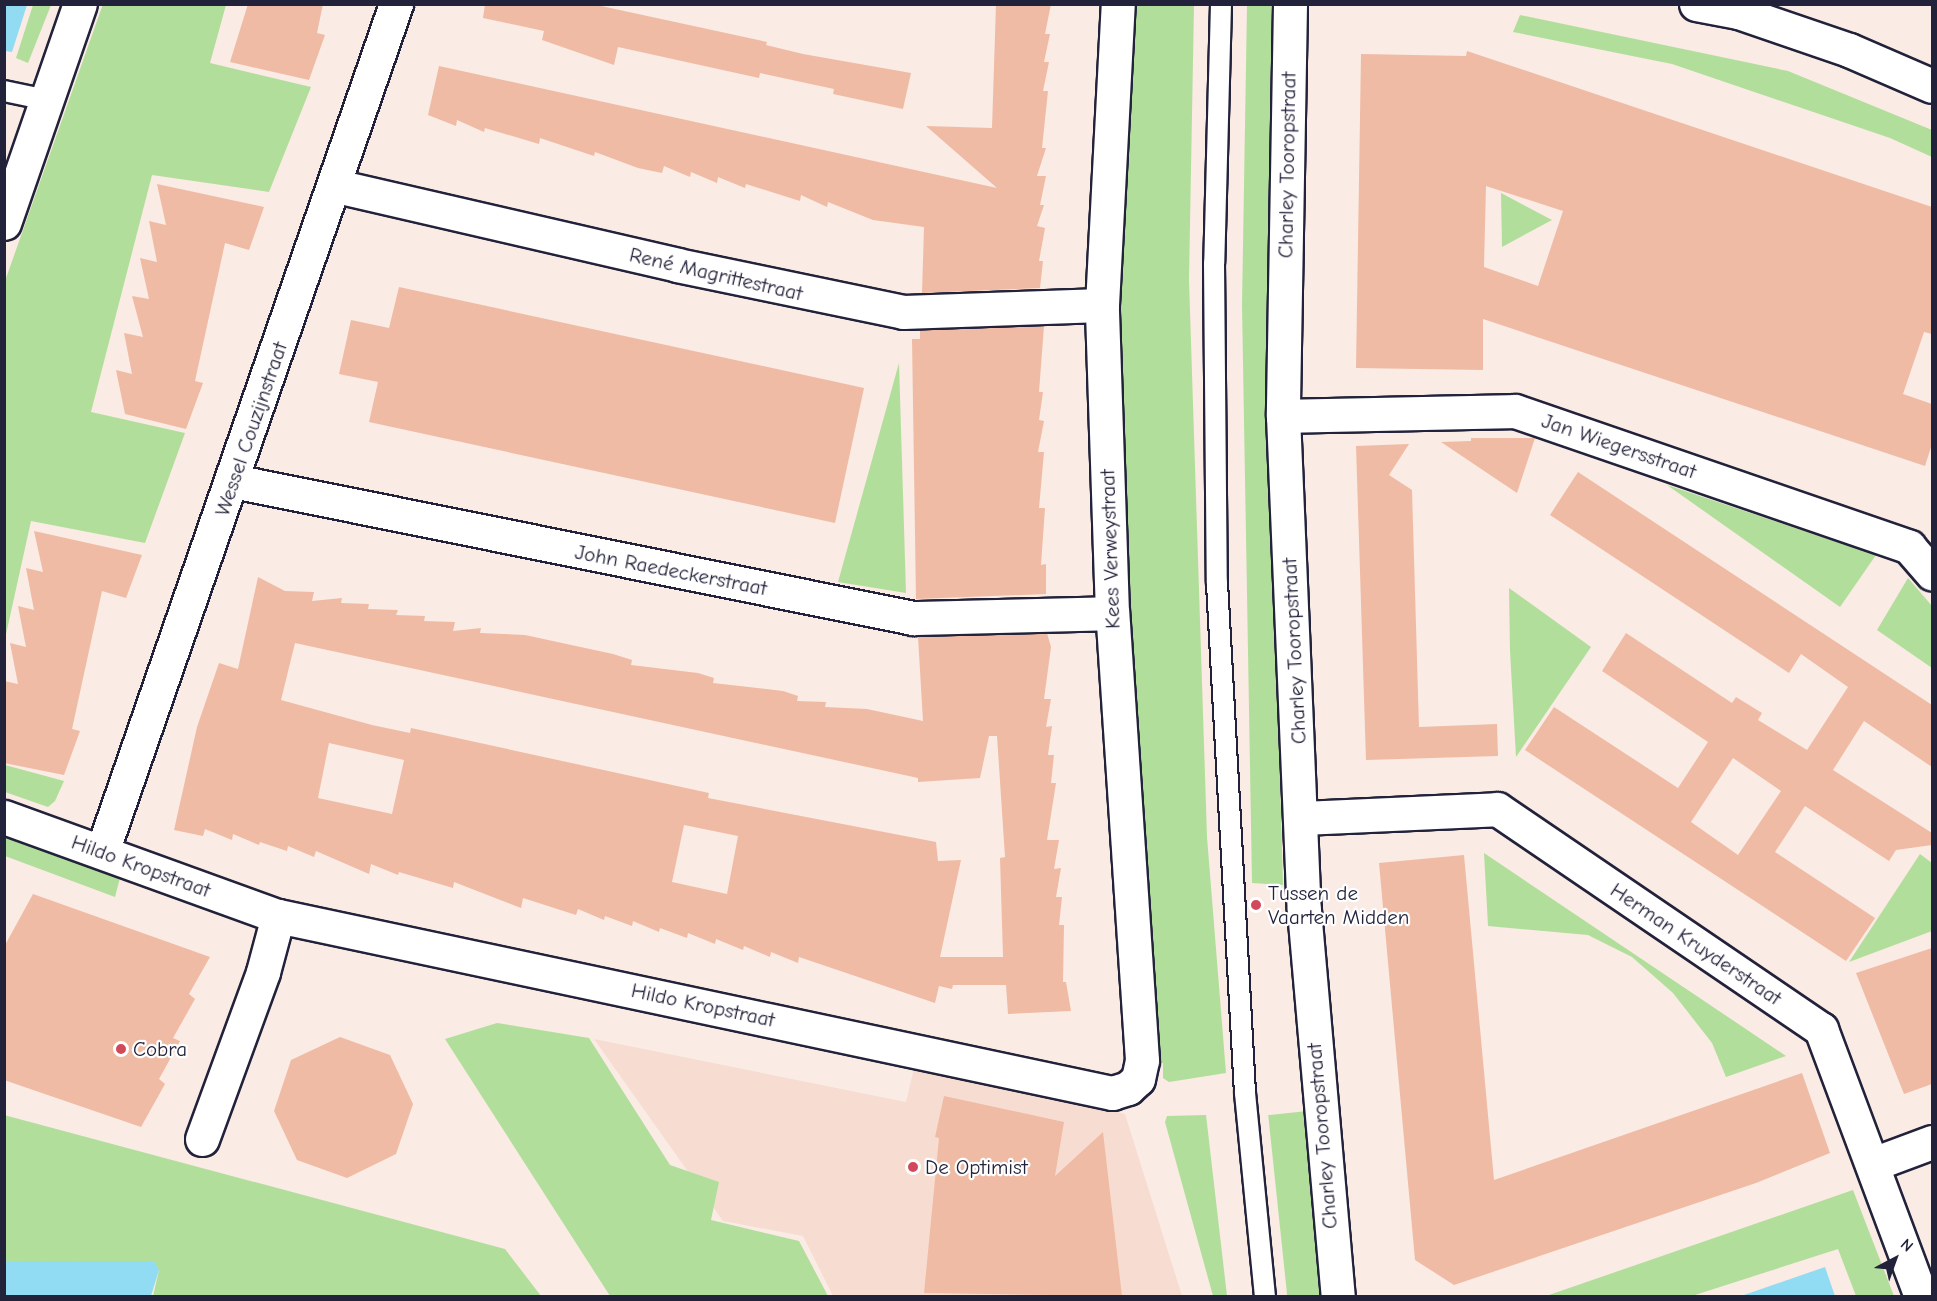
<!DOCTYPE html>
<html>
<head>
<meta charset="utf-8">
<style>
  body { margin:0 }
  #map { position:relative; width:1937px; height:1301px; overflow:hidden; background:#faebe4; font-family:"Comic Neue",sans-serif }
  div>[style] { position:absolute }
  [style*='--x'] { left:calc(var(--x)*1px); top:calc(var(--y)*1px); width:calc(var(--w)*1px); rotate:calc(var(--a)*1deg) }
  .built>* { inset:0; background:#f7ddd1 }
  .green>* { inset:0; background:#b2de9b; transform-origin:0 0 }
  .water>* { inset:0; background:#92dcf3 }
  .building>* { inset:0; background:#f0bba4 }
  .roads { filter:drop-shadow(2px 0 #22223b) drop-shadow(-2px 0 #22223b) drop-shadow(0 2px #22223b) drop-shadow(0 -2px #22223b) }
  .service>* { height:20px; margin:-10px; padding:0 10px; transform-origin:10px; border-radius:10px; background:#fff }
  .minor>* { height:33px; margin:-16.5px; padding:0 16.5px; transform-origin:16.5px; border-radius:16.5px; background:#fff }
  .dots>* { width:16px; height:16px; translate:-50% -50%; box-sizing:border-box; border:3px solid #fff; border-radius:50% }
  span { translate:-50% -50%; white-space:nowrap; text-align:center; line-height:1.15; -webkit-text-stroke:4.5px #fff; paint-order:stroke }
  .street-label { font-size:21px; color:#22223b }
  .poi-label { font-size:21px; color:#22223b }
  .left { translate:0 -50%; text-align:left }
  .frame { position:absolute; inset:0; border:6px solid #22223b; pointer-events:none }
  .north { position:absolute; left:1865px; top:1229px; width:60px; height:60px; -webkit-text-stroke:4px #fff; paint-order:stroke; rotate:41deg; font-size:16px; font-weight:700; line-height:24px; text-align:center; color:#22223b }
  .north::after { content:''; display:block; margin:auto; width:21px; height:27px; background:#22223b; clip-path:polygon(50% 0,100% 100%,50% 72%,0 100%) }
</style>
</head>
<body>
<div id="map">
  <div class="built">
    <i style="clip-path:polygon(594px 1039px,906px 1102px,915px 1064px,1125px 1114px,1182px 1296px,833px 1296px,803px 1236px,723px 1221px)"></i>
  </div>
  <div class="green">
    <i style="clip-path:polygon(103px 4px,226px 5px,210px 63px,311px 87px,269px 192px,152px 175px,91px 412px,185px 433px,145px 543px,31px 521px,5px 639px,5px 281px)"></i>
    <i style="clip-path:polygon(33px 5px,51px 5px,28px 63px,16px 58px)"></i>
    <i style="clip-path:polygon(1123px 5px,1194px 5px,1189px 280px,1207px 837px,1226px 1073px,1169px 1082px,1163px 1078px,1163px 1063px,1153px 1062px,1114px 325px)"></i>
    <i style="clip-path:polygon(1247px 5px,1272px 5px,1267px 307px,1283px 885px,1252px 883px,1242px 305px)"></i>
    <i style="clip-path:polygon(1520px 15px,1788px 71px,1932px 130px,1932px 157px,1890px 138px,1672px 64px,1513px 32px)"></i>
    <i style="clip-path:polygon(1501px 193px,1552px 220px,1502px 247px)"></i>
    <i style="clip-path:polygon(899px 363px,906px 593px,838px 582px)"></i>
    <i style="clip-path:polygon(1667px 485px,1876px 555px,1840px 607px)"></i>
    <i style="clip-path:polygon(1908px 578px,1932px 606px,1932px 668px,1877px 630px)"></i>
    <i style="clip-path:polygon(1509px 588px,1591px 647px,1516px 757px,1510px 651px)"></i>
    <i style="clip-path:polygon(5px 765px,64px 781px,55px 801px,48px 807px,5px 792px)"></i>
    <i style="clip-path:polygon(6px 833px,121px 874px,115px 897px,5px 856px)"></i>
    <i style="clip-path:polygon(1484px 853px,1786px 1056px,1726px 1077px,1712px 1043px,1673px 993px,1632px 957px,1588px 935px,1488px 926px)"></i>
    <i style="clip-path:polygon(1920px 854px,1932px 863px,1932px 931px,1849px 962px)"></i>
    <i style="clip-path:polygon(497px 1023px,589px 1038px,670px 1165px,719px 1182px,711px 1220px,799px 1241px,828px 1296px,610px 1296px,445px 1039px)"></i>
    <i style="left:1307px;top:1111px;width:186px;height:39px;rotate:84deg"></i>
    <i style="clip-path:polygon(4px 1115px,505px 1249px,541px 1296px,153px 1296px,159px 1270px,5px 1267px)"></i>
    <i style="clip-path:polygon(1206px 1115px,1227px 1296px,1213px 1296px,1165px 1122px,1167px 1116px)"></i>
    <i style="clip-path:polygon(1853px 1190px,1894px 1296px,1856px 1296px,1838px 1249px,1692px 1296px,1546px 1296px)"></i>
  </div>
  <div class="water">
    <i style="clip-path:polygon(5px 4px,27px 5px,12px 52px,5px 51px)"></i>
    <i style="clip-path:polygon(154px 1261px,159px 1270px,151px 1296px,5px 1296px,5px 1262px)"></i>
    <i style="clip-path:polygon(1825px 1267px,1835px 1296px,1741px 1296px)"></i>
  </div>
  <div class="building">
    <i style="clip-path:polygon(248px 4px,323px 4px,317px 33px,325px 35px,309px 80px,230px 62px)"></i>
    <i style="clip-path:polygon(485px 4px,592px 4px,767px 42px,766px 45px,803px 54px,911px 73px,903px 109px,833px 94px,834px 89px,760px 73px,759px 78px,618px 47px,614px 65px,542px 40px,544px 31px,483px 18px)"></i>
    <i style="clip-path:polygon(996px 4px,1051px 4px,1045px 34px,1050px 34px,1044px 62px,1049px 62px,1043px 91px,1048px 91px,1042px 148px,1046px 148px,1037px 176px,1046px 176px,1040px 205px,1044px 205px,1037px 226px,1045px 228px,1039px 261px,1043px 261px,1040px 288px,922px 293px,924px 227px,873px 220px,828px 202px,827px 207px,801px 195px,800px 201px,746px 184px,745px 188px,718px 177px,717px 183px,691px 172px,690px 177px,664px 166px,662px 173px,638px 168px,595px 152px,594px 156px,540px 138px,539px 144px,485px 128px,484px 132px,457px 120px,456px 126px,428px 115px,439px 66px,997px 188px,926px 126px,992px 128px)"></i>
    <i style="clip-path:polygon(evenodd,1467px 51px,1932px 207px,1932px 334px,1924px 332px,1903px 394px,1932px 404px,1932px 444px,1925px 466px,1483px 319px,1483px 370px,1356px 368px,1361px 54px,1466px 56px,1467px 51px,1486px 186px,1563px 211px,1538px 286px,1484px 267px,1486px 186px)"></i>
    <i style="clip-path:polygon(157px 184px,264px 207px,249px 250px,225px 243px,195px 381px,203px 383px,186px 429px,125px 414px,116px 370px,132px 374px,124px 333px,143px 337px,132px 296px,149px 299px,140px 258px,157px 262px,149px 221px,166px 225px)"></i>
    <i style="clip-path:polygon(399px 287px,864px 388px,835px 523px,369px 422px,378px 382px,339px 374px,351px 320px,389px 328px)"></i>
    <i style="clip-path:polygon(1044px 326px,1039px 392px,1043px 392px,1039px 420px,1044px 421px,1038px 452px,1044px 452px,1039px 508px,1045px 508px,1041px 565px,1046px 564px,1046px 594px,916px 599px,912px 339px,920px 339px,920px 330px)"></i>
    <i style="clip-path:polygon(1471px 438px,1535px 438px,1517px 493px,1441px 442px,1471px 441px)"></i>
    <i style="clip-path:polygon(1409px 444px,1389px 475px,1412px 490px,1419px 727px,1497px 724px,1498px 756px,1366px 760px,1356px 446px)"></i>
    <i style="clip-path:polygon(evenodd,1578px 472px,1932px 705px,1932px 767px,1864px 721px,1833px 770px,1932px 833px,1932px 845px,1896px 850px,1889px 861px,1805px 806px,1775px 852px,1875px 918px,1846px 961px,1525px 750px,1554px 707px,1678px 788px,1708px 742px,1602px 671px,1626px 633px,1732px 703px,1736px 697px,1762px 713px,1758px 720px,1807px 750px,1848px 687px,1801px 654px,1789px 673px,1550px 515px,1578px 472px,1733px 758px,1781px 791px,1738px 855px,1691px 822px,1733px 758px)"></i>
    <i style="clip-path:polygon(34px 531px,142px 555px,126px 598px,102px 591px,72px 729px,80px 731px,64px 775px,4px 763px,4px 681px,18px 684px,10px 643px,26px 647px,18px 606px,34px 610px,26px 568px,43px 572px)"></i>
    <i style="clip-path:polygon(evenodd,258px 577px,285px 591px,314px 592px,312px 601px,342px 598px,341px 603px,369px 604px,368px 609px,398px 610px,396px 615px,425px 616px,424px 621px,455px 622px,453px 631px,481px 628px,480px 633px,525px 635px,613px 654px,632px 660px,631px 665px,698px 673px,714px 678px,713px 683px,783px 691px,798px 696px,797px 701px,826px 702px,825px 707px,867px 709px,923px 721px,918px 637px,1047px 633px,1051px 647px,1044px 699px,1051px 699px,1046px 727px,1052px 726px,1048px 755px,1054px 755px,1051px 783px,1056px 783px,1047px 840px,1059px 840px,1054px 869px,1061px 868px,1056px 897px,1062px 897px,1059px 925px,1064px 925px,1063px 982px,1066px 982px,1071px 1011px,1008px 1014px,1006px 985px,953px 985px,952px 989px,939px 986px,935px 1003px,799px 957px,798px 963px,771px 952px,770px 957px,744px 946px,743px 950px,716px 939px,715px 944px,688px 933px,687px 938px,660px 928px,659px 932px,633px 921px,632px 926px,605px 916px,604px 920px,578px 909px,576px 915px,523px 898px,521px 908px,454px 882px,453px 888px,399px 872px,398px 875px,371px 864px,369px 874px,316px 851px,314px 857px,288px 846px,287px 851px,260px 842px,259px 845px,233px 834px,232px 840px,205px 829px,203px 836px,174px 830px,197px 727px,219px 663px,238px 669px,258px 577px,295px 643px,918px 778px,918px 782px,980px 778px,989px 736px,997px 736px,1005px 857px,1000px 858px,1003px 957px,940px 957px,961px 860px,938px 861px,936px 842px,708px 798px,709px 793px,411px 728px,410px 733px,372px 725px,281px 700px,295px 643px,258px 577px,329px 743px,404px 760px,392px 814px,318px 798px,329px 743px,258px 577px,684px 825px,738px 836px,727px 894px,672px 882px,684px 825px)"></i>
    <i style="clip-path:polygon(1464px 855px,1494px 1180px,1802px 1073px,1830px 1153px,1756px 1183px,1454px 1285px,1415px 1260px,1379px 863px)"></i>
    <i style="clip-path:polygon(33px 894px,210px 957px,189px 994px,195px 999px,173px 1038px,180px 1041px,159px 1079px,165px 1084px,141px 1127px,4px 1080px,4px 947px)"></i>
    <i style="clip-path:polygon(1932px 948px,1932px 1084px,1904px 1094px,1856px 973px)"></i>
    <i style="clip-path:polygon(340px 1037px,390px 1055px,413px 1104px,396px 1154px,347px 1178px,297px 1160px,274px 1111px,291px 1060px)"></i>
    <i style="clip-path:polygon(944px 1096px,1064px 1122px,1055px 1176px,1103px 1132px,1122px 1296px,924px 1293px,939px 1138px,935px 1137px)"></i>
  </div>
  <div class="roads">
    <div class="service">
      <i style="--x:1221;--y:4;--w:259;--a:91.5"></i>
      <i style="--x:1214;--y:263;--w:320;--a:89.5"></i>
      <i style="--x:1217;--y:583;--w:511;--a:86.86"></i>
      <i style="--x:1245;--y:1093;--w:204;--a:84.4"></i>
      <i style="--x:4;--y:91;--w:44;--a:11.8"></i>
    </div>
    <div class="minor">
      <i style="--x:1290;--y:4;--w:412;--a:91"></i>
      <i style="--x:1283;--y:416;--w:494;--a:87.6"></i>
      <i style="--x:1304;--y:910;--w:387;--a:85"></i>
      <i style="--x:1696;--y:4;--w:43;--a:10.8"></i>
      <i style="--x:1738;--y:12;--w:117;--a:18.9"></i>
      <i style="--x:1849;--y:50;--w:90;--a:23.4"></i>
      <i style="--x:336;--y:186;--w:350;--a:13"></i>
      <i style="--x:677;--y:265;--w:231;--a:11.7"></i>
      <i style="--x:903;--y:312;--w:199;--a:-2"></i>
      <i style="--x:4;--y:223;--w:232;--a:-70.9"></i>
      <i style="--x:1283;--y:416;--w:232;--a:-1.2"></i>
      <i style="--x:1515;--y:411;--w:417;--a:19"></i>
      <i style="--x:1909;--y:547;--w:35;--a:49"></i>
      <i style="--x:233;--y:481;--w:694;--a:11.39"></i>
      <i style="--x:913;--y:618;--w:199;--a:-1.4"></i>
      <i style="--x:4;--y:817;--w:291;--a:19.9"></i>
      <i style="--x:278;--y:916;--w:853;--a:11.98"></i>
      <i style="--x:1112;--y:1093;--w:17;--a:-17"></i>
      <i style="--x:1128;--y:1088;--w:13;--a:-42"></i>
      <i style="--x:1138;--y:1079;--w:19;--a:-78"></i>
      <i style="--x:1142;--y:1060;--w:448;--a:-93.8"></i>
      <i style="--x:1112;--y:613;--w:308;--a:-91.9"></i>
      <i style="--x:1102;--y:305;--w:301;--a:-87"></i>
      <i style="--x:1302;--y:818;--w:195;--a:-2.6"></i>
      <i style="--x:1497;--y:809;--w:392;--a:34.2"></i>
      <i style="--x:1821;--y:1029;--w:285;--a:69.5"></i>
      <i style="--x:102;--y:852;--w:898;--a:-70.88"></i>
      <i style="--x:202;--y:1139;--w:178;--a:-69.9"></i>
      <i style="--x:263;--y:972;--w:58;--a:-75"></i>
      <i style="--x:1873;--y:1164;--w:63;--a:-20.4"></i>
    </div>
  </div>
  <div class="dots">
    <i style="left:1256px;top:905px;background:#d1495b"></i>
    <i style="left:121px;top:1049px;background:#d1495b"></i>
    <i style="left:913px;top:1167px;background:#d1495b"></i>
  </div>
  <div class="street-label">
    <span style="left:1287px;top:165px;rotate:-89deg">Charley Tooropstraat</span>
    <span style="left:716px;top:274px;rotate:13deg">René Magrittestraat</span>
    <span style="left:251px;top:429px;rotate:-71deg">Wessel Couzijnstraat</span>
    <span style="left:1619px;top:446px;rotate:19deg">Jan Wiegersstraat</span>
    <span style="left:1110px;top:549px;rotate:-92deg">Kees Verweystraat</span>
    <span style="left:671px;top:570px;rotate:11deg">John Raedeckerstraat</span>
    <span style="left:1294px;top:651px;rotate:-93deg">Charley Tooropstraat</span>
    <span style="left:141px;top:866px;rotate:20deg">Hildo Kropstraat</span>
    <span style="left:1696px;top:944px;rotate:34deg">Herman Kruyderstraat</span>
    <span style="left:703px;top:1005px;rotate:12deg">Hildo Kropstraat</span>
    <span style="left:1322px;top:1136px;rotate:-95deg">Charley Tooropstraat</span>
  </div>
  <div class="poi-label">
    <span class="left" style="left:1268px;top:905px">Tussen de<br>Vaarten Midden</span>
    <span class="left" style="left:133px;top:1049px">Cobra</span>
    <span class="left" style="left:925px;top:1167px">De Optimist</span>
  </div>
  <div class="frame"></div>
  <div class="north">N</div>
</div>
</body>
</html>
